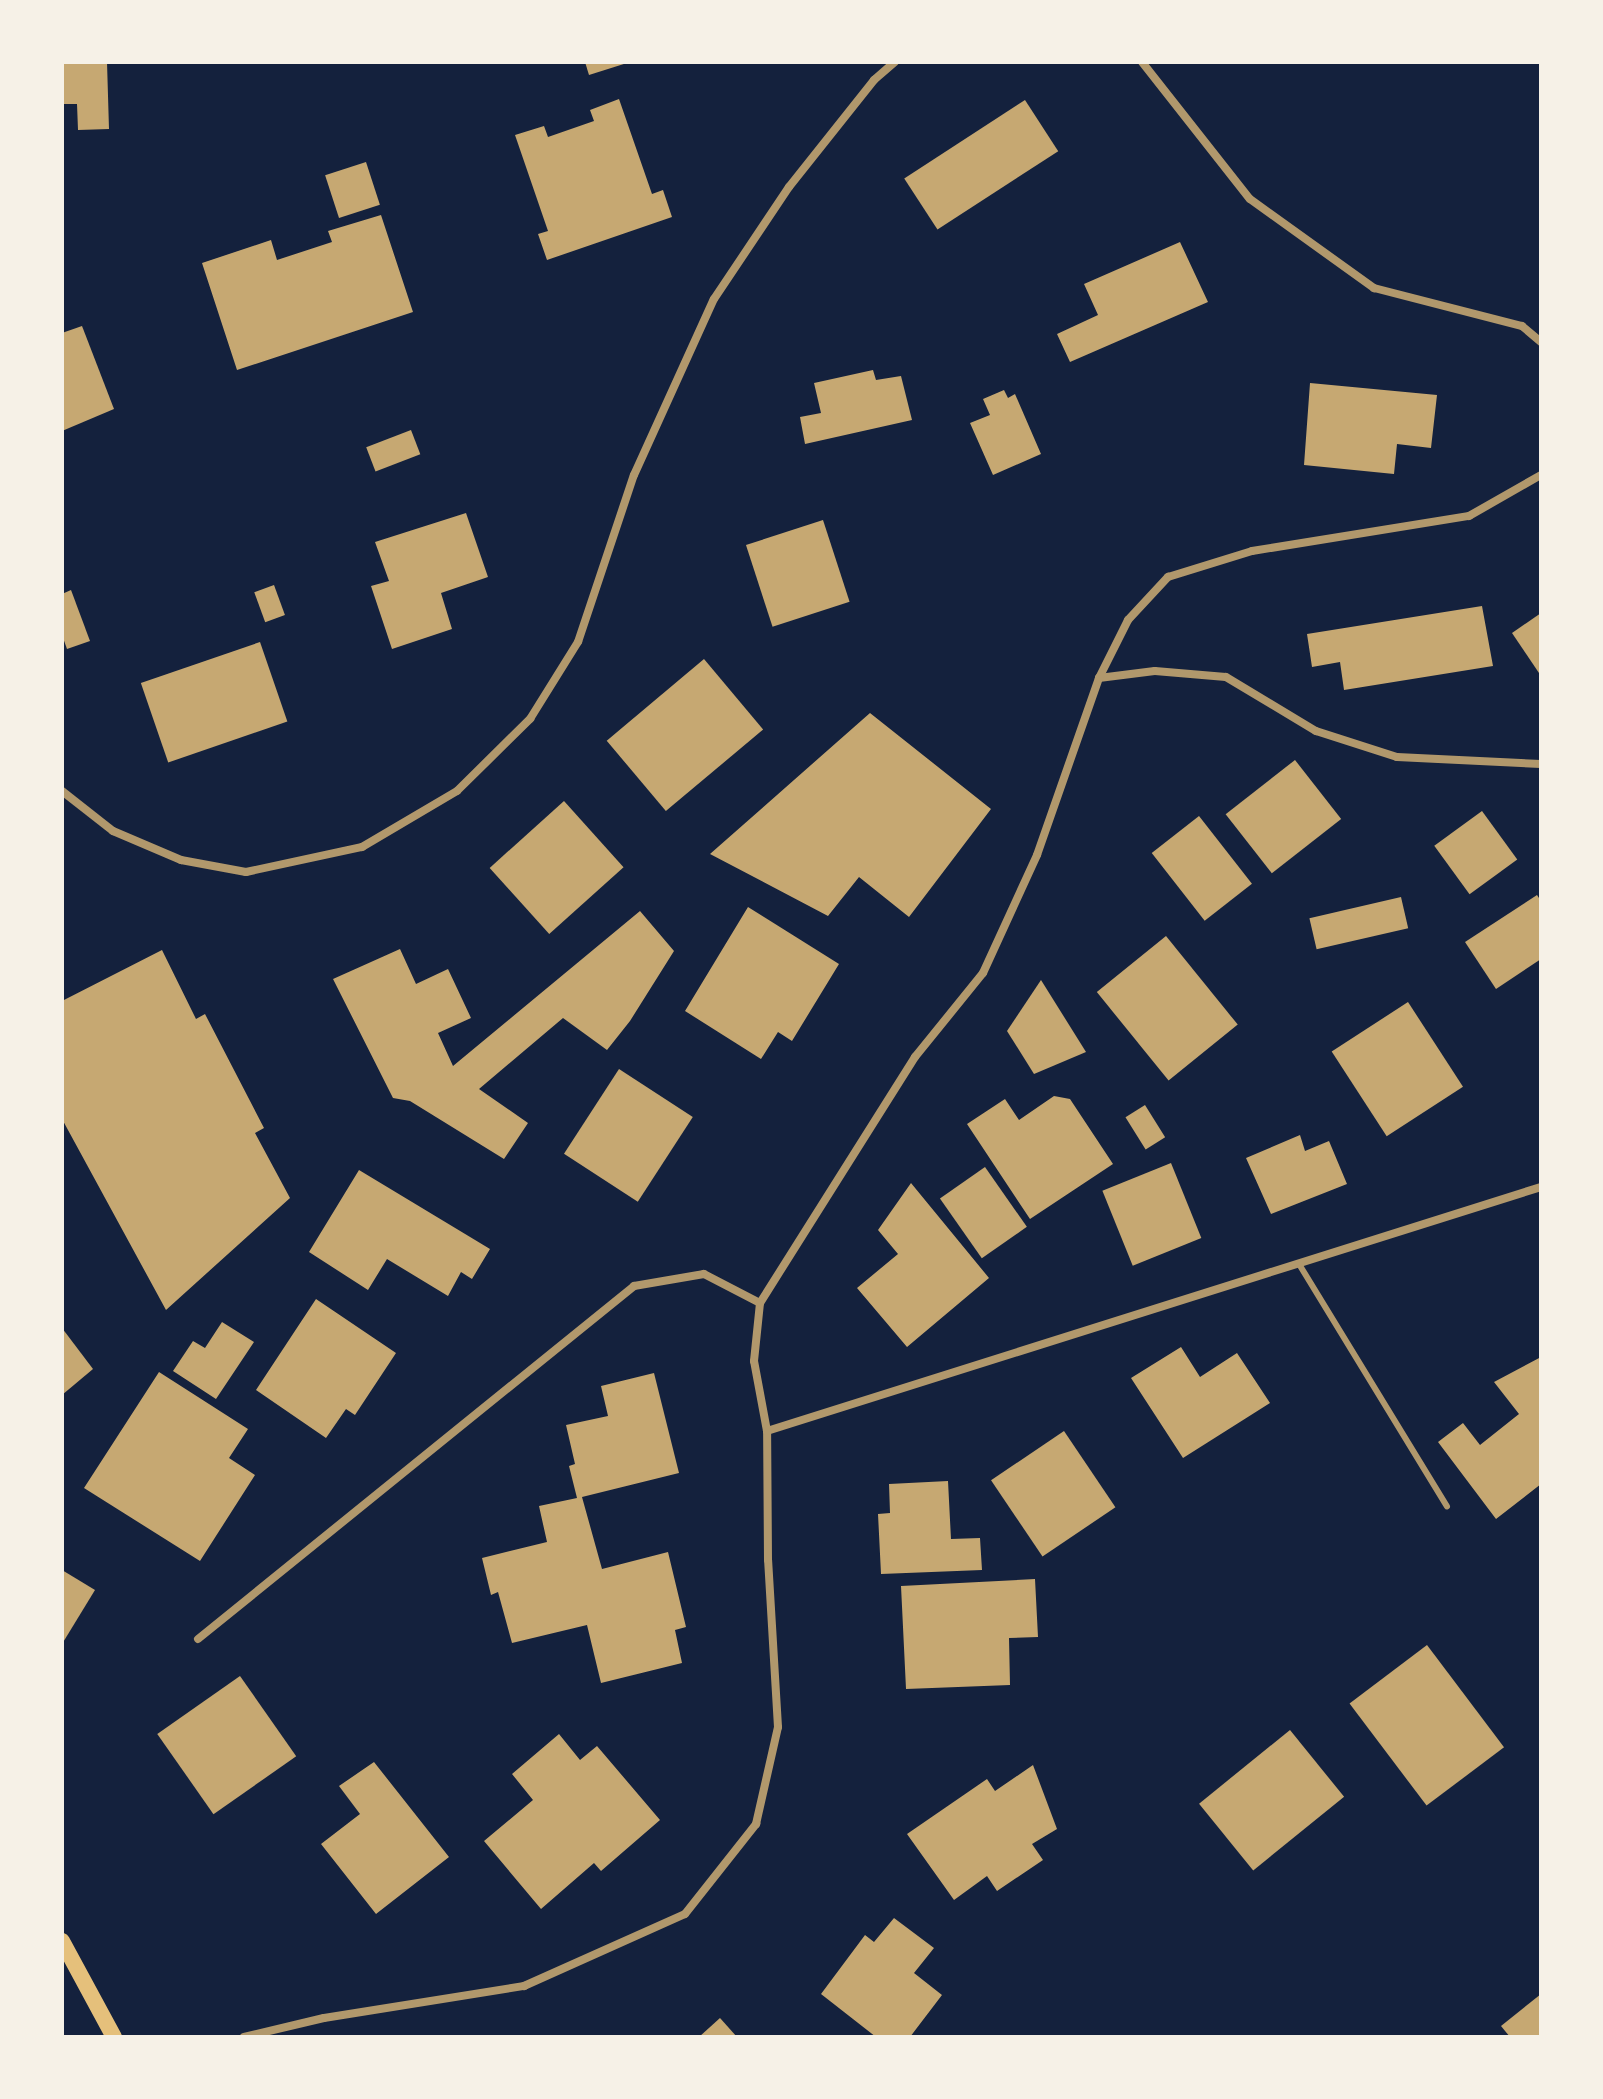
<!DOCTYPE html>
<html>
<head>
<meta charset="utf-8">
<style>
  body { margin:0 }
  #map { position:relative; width:1603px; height:2099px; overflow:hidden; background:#14213d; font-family:"Sofia Sans Condensed",sans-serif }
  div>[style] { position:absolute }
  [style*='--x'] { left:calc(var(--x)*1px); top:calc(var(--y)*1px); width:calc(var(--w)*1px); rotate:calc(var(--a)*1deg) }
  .building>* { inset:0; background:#c6a872; transform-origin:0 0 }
  .service>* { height:6px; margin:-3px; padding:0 3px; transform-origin:3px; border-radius:3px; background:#b1986c }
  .minor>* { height:8px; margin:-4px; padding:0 4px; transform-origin:4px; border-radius:4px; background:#b1986c }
  .secondary>* { height:16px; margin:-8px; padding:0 8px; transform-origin:8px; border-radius:8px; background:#e5c07b }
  span { translate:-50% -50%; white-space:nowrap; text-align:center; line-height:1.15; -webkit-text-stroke:8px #f6f1e7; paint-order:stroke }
  .frame { position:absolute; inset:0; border:64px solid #f6f1e7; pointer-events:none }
</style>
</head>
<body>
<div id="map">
  <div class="building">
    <i style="clip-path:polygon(62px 62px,107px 62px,109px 129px,78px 130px,77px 104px,62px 104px)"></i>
    <i style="clip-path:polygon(585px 62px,627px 62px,627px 63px,589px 75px)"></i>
    <i style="clip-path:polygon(619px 99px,652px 194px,663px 190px,672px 217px,547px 260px,538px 234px,548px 231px,515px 135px,544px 126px,548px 137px,594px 121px,590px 110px)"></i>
    <i style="left:1025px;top:100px;width:61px;height:144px;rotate:57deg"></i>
    <i style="left:366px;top:162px;width:45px;height:43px;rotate:72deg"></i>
    <i style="clip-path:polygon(381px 215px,413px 312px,237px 370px,202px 263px,271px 240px,277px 260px,332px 242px,328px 231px)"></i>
    <i style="clip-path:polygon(1180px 242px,1208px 302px,1070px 362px,1057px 334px,1098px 315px,1084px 284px)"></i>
    <i style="clip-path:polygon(82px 326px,114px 409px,62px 431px,62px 333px)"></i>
    <i style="clip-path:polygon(873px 370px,876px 380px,901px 376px,912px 420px,805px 444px,800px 417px,821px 413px,814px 383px)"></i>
    <i style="clip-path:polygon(1310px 383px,1437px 395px,1431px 448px,1397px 444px,1394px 474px,1304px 465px)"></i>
    <i style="clip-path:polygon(1004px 390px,1008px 398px,1015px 394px,1041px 454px,993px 475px,970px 423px,990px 415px,983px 399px)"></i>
    <i style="left:411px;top:430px;width:26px;height:48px;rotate:69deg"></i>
    <i style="clip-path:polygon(466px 513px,488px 577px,441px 593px,452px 629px,392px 649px,371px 586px,389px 581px,375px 542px)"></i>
    <i style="left:823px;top:520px;width:86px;height:81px;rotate:72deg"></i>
    <i style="left:274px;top:585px;width:32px;height:21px;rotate:70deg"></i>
    <i style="clip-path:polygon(71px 590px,90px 641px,67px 649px,62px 635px,62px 594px)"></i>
    <i style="clip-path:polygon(1482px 606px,1493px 666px,1344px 690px,1340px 662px,1312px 667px,1307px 634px)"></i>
    <i style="clip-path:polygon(1541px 613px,1541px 676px,1512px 633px)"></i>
    <i style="left:260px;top:642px;width:84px;height:126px;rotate:71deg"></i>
    <i style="left:704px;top:659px;width:92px;height:127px;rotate:50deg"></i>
    <i style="clip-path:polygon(870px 713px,991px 809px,909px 917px,859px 877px,828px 916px,710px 854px)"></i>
    <i style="left:1295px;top:760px;width:75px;height:88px;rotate:52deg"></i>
    <i style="left:564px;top:801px;width:89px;height:100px;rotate:48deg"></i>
    <i style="left:1482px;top:811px;width:60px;height:59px;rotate:54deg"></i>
    <i style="left:1199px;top:816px;width:86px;height:60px;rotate:52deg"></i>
    <i style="clip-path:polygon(1537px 895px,1541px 901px,1541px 959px,1496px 989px,1465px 942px)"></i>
    <i style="left:1401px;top:897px;width:32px;height:94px;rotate:77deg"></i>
    <i style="clip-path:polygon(748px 907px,839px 964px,792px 1041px,778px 1032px,761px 1059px,685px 1011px)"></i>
    <i style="clip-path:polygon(640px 911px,674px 951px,630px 1021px,607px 1050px,563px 1018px,479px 1089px,528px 1123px,504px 1159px,410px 1101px,393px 1098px,333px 979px,400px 949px,416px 984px,448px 969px,471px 1018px,438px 1033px,453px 1066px)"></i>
    <i style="left:1166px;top:936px;width:114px;height:89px;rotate:51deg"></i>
    <i style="clip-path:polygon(162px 950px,196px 1019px,205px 1014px,264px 1128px,255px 1133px,290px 1198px,166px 1310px,62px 1119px,62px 1001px)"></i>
    <i style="clip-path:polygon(1041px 980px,1086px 1052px,1034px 1074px,1007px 1031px)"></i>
    <i style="left:1408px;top:1002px;width:101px;height:91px;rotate:57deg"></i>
    <i style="left:619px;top:1069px;width:88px;height:101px;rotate:33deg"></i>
    <i style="clip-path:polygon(1054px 1096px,1070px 1099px,1113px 1164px,1030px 1219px,967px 1124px,1005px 1099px,1019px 1120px)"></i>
    <i style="left:1145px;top:1105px;width:38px;height:23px;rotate:58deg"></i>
    <i style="clip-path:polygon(1300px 1135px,1305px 1151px,1329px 1141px,1347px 1184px,1271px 1214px,1246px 1158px)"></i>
    <i style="left:1171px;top:1163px;width:81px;height:74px;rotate:68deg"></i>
    <i style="left:985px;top:1167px;width:73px;height:55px;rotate:55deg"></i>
    <i style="clip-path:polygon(359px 1170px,490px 1249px,472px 1279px,461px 1272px,448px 1296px,387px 1259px,368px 1290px,309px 1252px)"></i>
    <i style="clip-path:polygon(911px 1183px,989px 1278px,907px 1347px,857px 1288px,898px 1254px,878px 1230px)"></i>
    <i style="clip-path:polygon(316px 1299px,396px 1353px,355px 1415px,346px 1409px,326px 1438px,256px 1390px)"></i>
    <i style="clip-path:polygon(222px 1322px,254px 1342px,216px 1399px,173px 1371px,193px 1341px,205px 1348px)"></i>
    <i style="clip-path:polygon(62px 1328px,93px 1369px,62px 1395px)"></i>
    <i style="clip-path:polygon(1181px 1347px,1200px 1377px,1237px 1353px,1270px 1403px,1183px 1458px,1131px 1378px)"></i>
    <i style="clip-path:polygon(1541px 1357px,1541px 1484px,1496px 1519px,1438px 1442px,1463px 1423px,1480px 1445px,1519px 1414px,1494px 1382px)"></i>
    <i style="clip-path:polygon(159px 1372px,248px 1429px,229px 1458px,255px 1475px,200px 1561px,84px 1488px)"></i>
    <i style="clip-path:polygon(654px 1373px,679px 1473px,582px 1497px,602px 1569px,668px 1552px,686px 1627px,675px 1630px,682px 1663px,601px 1683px,587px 1625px,512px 1643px,498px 1592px,491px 1595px,482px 1558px,547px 1542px,539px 1506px,577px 1498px,569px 1466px,575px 1464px,566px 1425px,608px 1416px,601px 1386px)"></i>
    <i style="left:1064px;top:1431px;width:92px;height:88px;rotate:56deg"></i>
    <i style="clip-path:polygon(948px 1481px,951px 1539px,980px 1538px,982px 1570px,881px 1574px,878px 1514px,890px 1513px,889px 1484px)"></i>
    <i style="clip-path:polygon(62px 1570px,95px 1590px,62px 1644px)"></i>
    <i style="clip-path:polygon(1035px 1579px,1038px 1637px,1009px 1638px,1010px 1685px,906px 1689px,901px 1586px)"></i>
    <i style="left:1427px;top:1645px;width:128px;height:97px;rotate:53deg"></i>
    <i style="left:240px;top:1676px;width:98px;height:101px;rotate:55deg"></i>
    <i style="left:1290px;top:1730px;width:86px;height:117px;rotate:51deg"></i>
    <i style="clip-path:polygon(559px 1734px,580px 1760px,597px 1746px,660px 1820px,601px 1871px,594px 1863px,541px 1909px,484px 1841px,533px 1800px,512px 1774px)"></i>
    <i style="clip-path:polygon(374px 1762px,449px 1857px,376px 1914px,321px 1844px,360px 1814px,339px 1786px)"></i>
    <i style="clip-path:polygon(1033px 1765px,1057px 1829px,1032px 1844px,1043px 1860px,997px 1891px,987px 1876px,954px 1900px,907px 1834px,987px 1779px,995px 1791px)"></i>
    <i style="clip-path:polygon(894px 1918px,934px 1948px,914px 1973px,942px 1995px,910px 2037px,876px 2037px,821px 1994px,865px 1935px,874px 1942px)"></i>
    <i style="clip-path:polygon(1541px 1994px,1541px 2037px,1510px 2037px,1501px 2026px)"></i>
    <i style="clip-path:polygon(720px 2018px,737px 2037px,699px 2037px)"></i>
  </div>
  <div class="service">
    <i style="--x:1299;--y:1264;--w:284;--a:58.6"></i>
  </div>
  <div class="minor">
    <i style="--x:1142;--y:62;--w:174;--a:51.8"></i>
    <i style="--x:1250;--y:199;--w:153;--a:35.7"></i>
    <i style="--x:1374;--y:288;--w:153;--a:14.4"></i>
    <i style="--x:1522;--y:326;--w:25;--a:40"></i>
    <i style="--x:1099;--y:678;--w:56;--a:-7.1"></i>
    <i style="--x:1155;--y:671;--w:71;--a:4.8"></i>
    <i style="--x:1226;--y:677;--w:105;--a:31"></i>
    <i style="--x:1316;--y:731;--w:85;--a:17.8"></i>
    <i style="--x:1397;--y:757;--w:144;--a:2.8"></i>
    <i style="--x:62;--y:791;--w:65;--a:38.1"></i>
    <i style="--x:113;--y:831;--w:74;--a:23.1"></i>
    <i style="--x:181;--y:860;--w:66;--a:10.5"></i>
    <i style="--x:246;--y:872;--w:119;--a:-12.2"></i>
    <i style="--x:362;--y:847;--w:110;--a:-30.5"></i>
    <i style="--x:457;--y:791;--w:103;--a:-44.6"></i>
    <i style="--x:530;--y:719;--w:91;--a:-58.1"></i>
    <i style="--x:578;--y:642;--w:176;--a:-71.5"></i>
    <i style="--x:634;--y:475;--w:193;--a:-65.6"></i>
    <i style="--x:714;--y:299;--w:135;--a:-56.2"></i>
    <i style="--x:789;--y:187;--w:137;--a:-51.5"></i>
    <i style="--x:874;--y:80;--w:28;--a:-41"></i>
    <i style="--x:767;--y:1431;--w:812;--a:-17.5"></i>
    <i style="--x:198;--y:1639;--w:561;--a:-38.99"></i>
    <i style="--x:634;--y:1286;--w:71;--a:-9.7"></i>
    <i style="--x:704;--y:1274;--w:63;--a:27.4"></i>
    <i style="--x:244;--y:2037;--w:82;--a:-13.4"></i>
    <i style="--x:324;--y:2018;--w:203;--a:-9.1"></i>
    <i style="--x:524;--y:1986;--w:176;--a:-24.1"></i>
    <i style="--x:685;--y:1914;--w:115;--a:-51.7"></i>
    <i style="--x:756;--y:1824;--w:99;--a:-77.2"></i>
    <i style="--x:778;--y:1727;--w:167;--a:-93.4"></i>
    <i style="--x:768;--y:1560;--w:129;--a:-90.4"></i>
    <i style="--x:767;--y:1431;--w:71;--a:-100.5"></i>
    <i style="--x:754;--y:1361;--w:58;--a:-84.1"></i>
    <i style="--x:760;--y:1303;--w:291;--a:-57.8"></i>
    <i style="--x:915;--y:1057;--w:108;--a:-51"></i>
    <i style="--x:983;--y:973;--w:130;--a:-65.4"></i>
    <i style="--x:1037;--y:855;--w:188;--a:-70.7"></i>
    <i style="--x:1099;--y:678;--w:65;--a:-63.4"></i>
    <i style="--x:1128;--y:620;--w:59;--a:-47.1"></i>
    <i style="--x:1168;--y:577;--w:88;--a:-17.2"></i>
    <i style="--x:1252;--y:551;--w:220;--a:-9.2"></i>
    <i style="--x:1469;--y:516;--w:83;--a:-29.7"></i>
  </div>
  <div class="secondary">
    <i style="--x:62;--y:1941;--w:109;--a:61.6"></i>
  </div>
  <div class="frame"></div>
</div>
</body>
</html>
